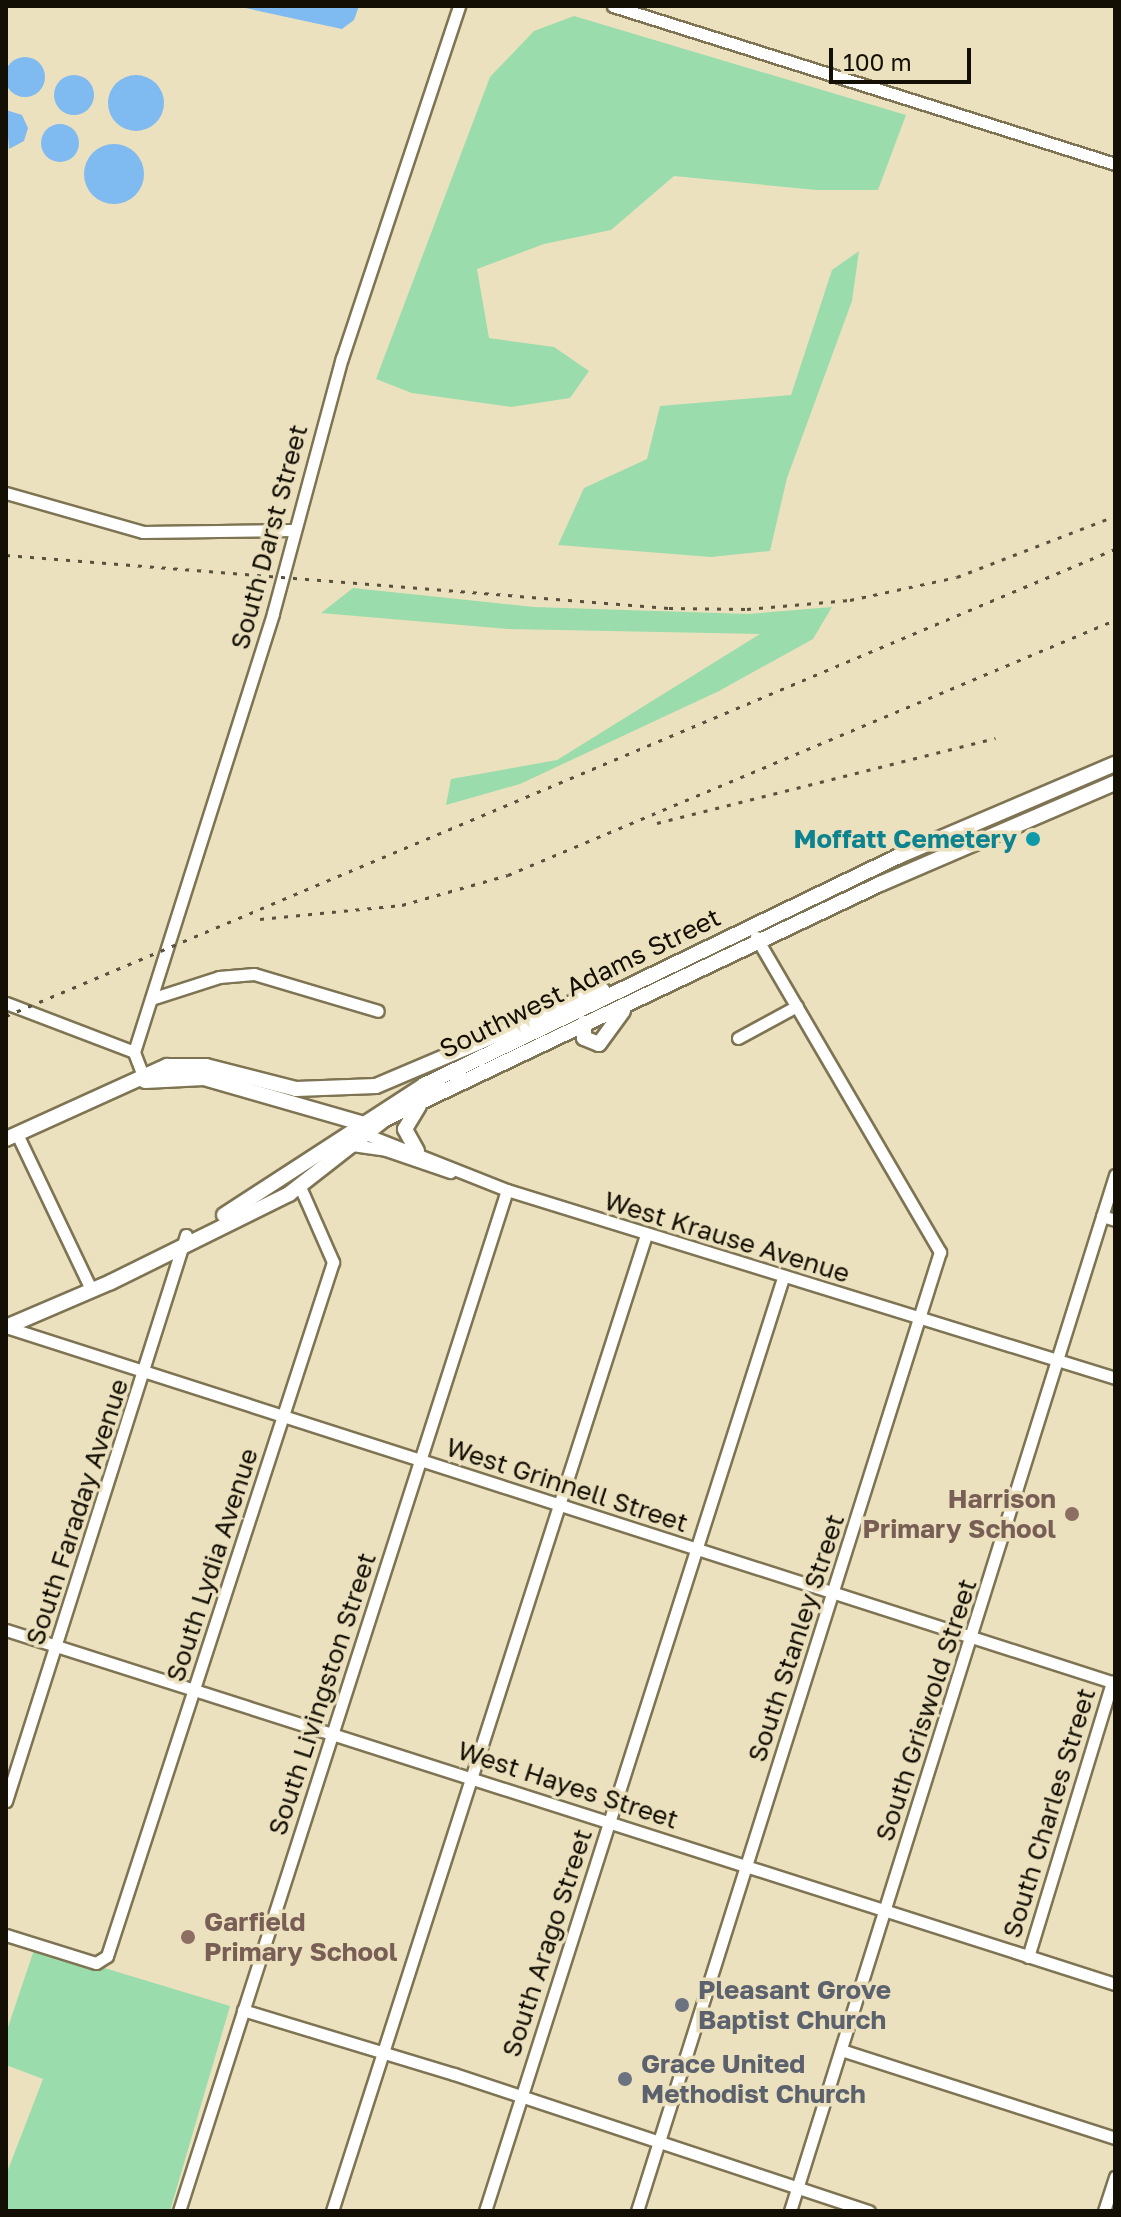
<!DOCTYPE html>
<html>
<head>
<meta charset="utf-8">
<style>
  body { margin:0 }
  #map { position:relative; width:1121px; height:2217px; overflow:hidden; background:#ece1be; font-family:"Golos Text",sans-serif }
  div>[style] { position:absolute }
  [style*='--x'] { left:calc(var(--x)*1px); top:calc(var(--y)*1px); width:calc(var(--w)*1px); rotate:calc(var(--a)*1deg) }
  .green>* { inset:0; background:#9bdcac }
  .water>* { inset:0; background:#7fbaf1 }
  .round { border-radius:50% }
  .roads { filter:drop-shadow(2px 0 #7e7453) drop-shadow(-2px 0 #7e7453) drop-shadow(0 2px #7e7453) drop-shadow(0 -2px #7e7453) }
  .minor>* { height:11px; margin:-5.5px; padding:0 5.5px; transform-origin:5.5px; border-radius:5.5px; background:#fff }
  .major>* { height:14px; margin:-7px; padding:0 7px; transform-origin:7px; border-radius:7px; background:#fff }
  .rail>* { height:3px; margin-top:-1.5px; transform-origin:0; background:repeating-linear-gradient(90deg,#57513e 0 4px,transparent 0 12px) }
  .dots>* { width:22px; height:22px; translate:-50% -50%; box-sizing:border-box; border:4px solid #ece1be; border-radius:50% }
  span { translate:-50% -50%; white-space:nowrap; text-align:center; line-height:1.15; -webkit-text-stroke:7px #ece1be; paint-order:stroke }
  .street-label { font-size:26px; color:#130f04 }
  .culture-label { font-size:26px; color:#0d838f; font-weight:700 }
  .right { translate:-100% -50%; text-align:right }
  .education-label { font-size:26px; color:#785e54; font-weight:700 }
  .left { translate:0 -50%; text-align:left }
  .worship-label { font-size:26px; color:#5b616d; font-weight:700 }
  .frame { position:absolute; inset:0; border:8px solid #130f04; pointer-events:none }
  .scale { position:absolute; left:829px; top:48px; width:142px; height:36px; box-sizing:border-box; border:4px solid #130f04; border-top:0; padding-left:10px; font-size:24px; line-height:28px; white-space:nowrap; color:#130f04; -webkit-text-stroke:6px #ece1be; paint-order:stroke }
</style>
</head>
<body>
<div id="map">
  <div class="green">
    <i style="clip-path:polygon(574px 16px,906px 115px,878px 190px,816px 190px,674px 176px,611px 230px,544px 244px,477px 269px,489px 338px,554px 347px,589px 371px,570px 398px,511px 407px,412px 393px,376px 379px,490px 77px,534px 31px)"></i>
    <i style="clip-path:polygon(859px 251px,852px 301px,787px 478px,770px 551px,711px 557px,558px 545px,584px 488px,647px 459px,660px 406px,791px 395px,832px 270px)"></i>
    <i style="clip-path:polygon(353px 588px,534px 607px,748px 614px,832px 607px,813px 639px,719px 691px,520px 784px,446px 805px,451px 779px,557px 760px,760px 634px,508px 629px,321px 613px)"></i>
    <i style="clip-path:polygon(35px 1947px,230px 2006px,170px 2211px,6px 2211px,6px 2175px,43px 2079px,6px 2065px,6px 2033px)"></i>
  </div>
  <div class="water">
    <i style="clip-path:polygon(236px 6px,359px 6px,354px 20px,342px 29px)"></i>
    <i class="round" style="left:5px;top:57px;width:40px;height:40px"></i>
    <i class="round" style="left:108px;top:75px;width:56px;height:56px"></i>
    <i class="round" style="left:54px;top:75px;width:40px;height:40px"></i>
    <i style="clip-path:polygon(6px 110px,22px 115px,28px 128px,24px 141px,9px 149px)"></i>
    <i class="round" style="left:41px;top:124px;width:38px;height:38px"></i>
    <i class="round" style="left:84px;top:144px;width:60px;height:60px"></i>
  </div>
  <div class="roads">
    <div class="minor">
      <i style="--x:613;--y:6;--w:526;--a:17.47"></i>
      <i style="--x:6;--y:493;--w:142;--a:15.9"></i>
      <i style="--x:143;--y:532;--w:150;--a:-0.8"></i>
      <i style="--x:151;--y:999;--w:71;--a:-17.9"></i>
      <i style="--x:219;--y:977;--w:35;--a:-5"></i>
      <i style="--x:254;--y:974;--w:129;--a:16.6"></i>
      <i style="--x:6;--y:1003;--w:137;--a:20.9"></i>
      <i style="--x:738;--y:1038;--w:67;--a:-28.5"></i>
      <i style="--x:145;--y:1081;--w:31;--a:-111"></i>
      <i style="--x:134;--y:1052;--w:460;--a:-72.4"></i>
      <i style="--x:273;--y:613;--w:264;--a:-74.9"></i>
      <i style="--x:342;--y:358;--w:371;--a:-71.6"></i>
      <i style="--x:363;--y:1133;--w:155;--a:21.6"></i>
      <i style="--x:507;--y:1190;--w:636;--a:17.18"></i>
      <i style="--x:17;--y:1134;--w:170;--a:64.5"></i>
      <i style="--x:352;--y:1145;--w:34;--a:8"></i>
      <i style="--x:386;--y:1150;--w:68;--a:19"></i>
      <i style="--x:1102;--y:1216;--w:14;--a:17"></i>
      <i style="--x:6;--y:1327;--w:1165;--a:17.8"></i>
      <i style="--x:6;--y:1630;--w:1164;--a:17.7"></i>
      <i style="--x:6;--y:1801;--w:594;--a:-72.36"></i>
      <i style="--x:6;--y:1935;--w:94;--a:17.3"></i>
      <i style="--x:96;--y:1963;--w:13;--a:-32"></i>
      <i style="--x:107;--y:1956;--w:730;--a:-71.96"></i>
      <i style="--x:333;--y:1262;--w:82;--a:-113.7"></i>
      <i style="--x:1028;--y:1957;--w:288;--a:-73"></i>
      <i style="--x:243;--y:2010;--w:220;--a:16.9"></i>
      <i style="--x:454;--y:2074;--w:437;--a:18.3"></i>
      <i style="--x:841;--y:2050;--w:288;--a:17.8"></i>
      <i style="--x:179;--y:2211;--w:1072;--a:-72.19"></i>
      <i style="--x:332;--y:2211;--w:1025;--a:-72.17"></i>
      <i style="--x:485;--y:2211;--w:979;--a:-72.29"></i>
      <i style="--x:637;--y:2211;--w:1006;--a:-72.47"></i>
      <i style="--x:940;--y:1252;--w:365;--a:-120.3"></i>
      <i style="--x:790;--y:2211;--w:1086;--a:-72.58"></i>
      <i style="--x:1104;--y:2211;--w:36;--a:-72"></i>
    </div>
    <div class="major">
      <i style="--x:584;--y:1023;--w:15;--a:90"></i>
      <i style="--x:584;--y:1038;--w:16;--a:22"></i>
      <i style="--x:599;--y:1044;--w:41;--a:-54"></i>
      <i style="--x:145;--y:1081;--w:59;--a:-2.9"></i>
      <i style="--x:204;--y:1078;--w:163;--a:16"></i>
      <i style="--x:6;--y:1139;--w:177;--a:-24.4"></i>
      <i style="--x:167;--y:1066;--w:39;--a:0"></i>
      <i style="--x:206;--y:1066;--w:93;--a:14.3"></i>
      <i style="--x:296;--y:1089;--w:80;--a:-2.1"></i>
      <i style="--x:376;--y:1086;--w:246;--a:-23"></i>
      <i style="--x:417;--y:1151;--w:25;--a:-119"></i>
      <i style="--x:405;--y:1129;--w:27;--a:-59"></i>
      <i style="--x:224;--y:1215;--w:239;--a:-33"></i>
      <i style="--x:424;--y:1085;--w:527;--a:-25.74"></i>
      <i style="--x:899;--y:856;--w:235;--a:-23.1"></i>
      <i style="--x:6;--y:1327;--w:114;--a:-23.2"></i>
      <i style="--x:111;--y:1282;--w:199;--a:-26.3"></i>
      <i style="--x:289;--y:1194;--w:122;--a:-38"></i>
      <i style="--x:385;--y:1119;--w:548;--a:-25.4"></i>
      <i style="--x:880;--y:884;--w:256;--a:-23.3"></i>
    </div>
  </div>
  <div class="rail">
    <i style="--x:6;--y:555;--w:665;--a:4.57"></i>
    <i style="--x:669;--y:608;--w:78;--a:0.7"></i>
    <i style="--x:747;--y:609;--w:103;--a:-5"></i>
    <i style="--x:850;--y:600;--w:109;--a:-12.1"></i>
    <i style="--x:957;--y:577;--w:169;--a:-21.1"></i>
    <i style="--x:657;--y:823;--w:349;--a:-14.1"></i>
    <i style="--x:260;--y:919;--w:143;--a:-5.6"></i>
    <i style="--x:402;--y:905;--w:110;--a:-15.8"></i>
    <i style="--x:508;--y:875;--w:658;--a:-22.79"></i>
    <i style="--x:6;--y:1016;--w:1203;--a:-22.84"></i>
  </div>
  <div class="dots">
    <i style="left:1033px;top:839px;background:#0f9aa8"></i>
    <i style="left:1072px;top:1514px;background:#8d6e63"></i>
    <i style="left:188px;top:1937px;background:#8d6e63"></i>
    <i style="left:682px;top:2005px;background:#6b7280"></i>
    <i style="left:625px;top:2079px;background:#6b7280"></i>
  </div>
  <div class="street-label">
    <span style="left:269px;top:537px;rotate:-75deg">South Darst Street</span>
    <span style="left:580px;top:983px;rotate:-26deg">Southwest Adams Street</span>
    <span style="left:727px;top:1237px;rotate:17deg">West Krause Avenue</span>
    <span style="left:567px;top:1485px;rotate:18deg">West Grinnell Street</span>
    <span style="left:77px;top:1512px;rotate:-72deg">South Faraday Avenue</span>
    <span style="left:212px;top:1565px;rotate:-72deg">South Lydia Avenue</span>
    <span style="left:796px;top:1638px;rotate:-72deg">South Stanley Street</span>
    <span style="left:322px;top:1694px;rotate:-72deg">South Livingston Street</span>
    <span style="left:926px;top:1710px;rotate:-72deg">South Griswold Street</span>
    <span style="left:568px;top:1785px;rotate:18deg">West Hayes Street</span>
    <span style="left:1049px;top:1813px;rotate:-73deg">South Charles Street</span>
    <span style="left:547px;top:1943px;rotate:-72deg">South Arago Street</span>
  </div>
  <div class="culture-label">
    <span class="right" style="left:1017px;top:839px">Moffatt Cemetery</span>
  </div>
  <div class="education-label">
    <span class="right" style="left:1056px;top:1514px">Harrison<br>Primary School</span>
    <span class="left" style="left:204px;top:1937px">Garfield<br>Primary School</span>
  </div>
  <div class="worship-label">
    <span class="left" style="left:698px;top:2005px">Pleasant Grove<br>Baptist Church</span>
    <span class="left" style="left:641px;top:2079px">Grace United<br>Methodist Church</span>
  </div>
  <div class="frame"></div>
  <div class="scale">100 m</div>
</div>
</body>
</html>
